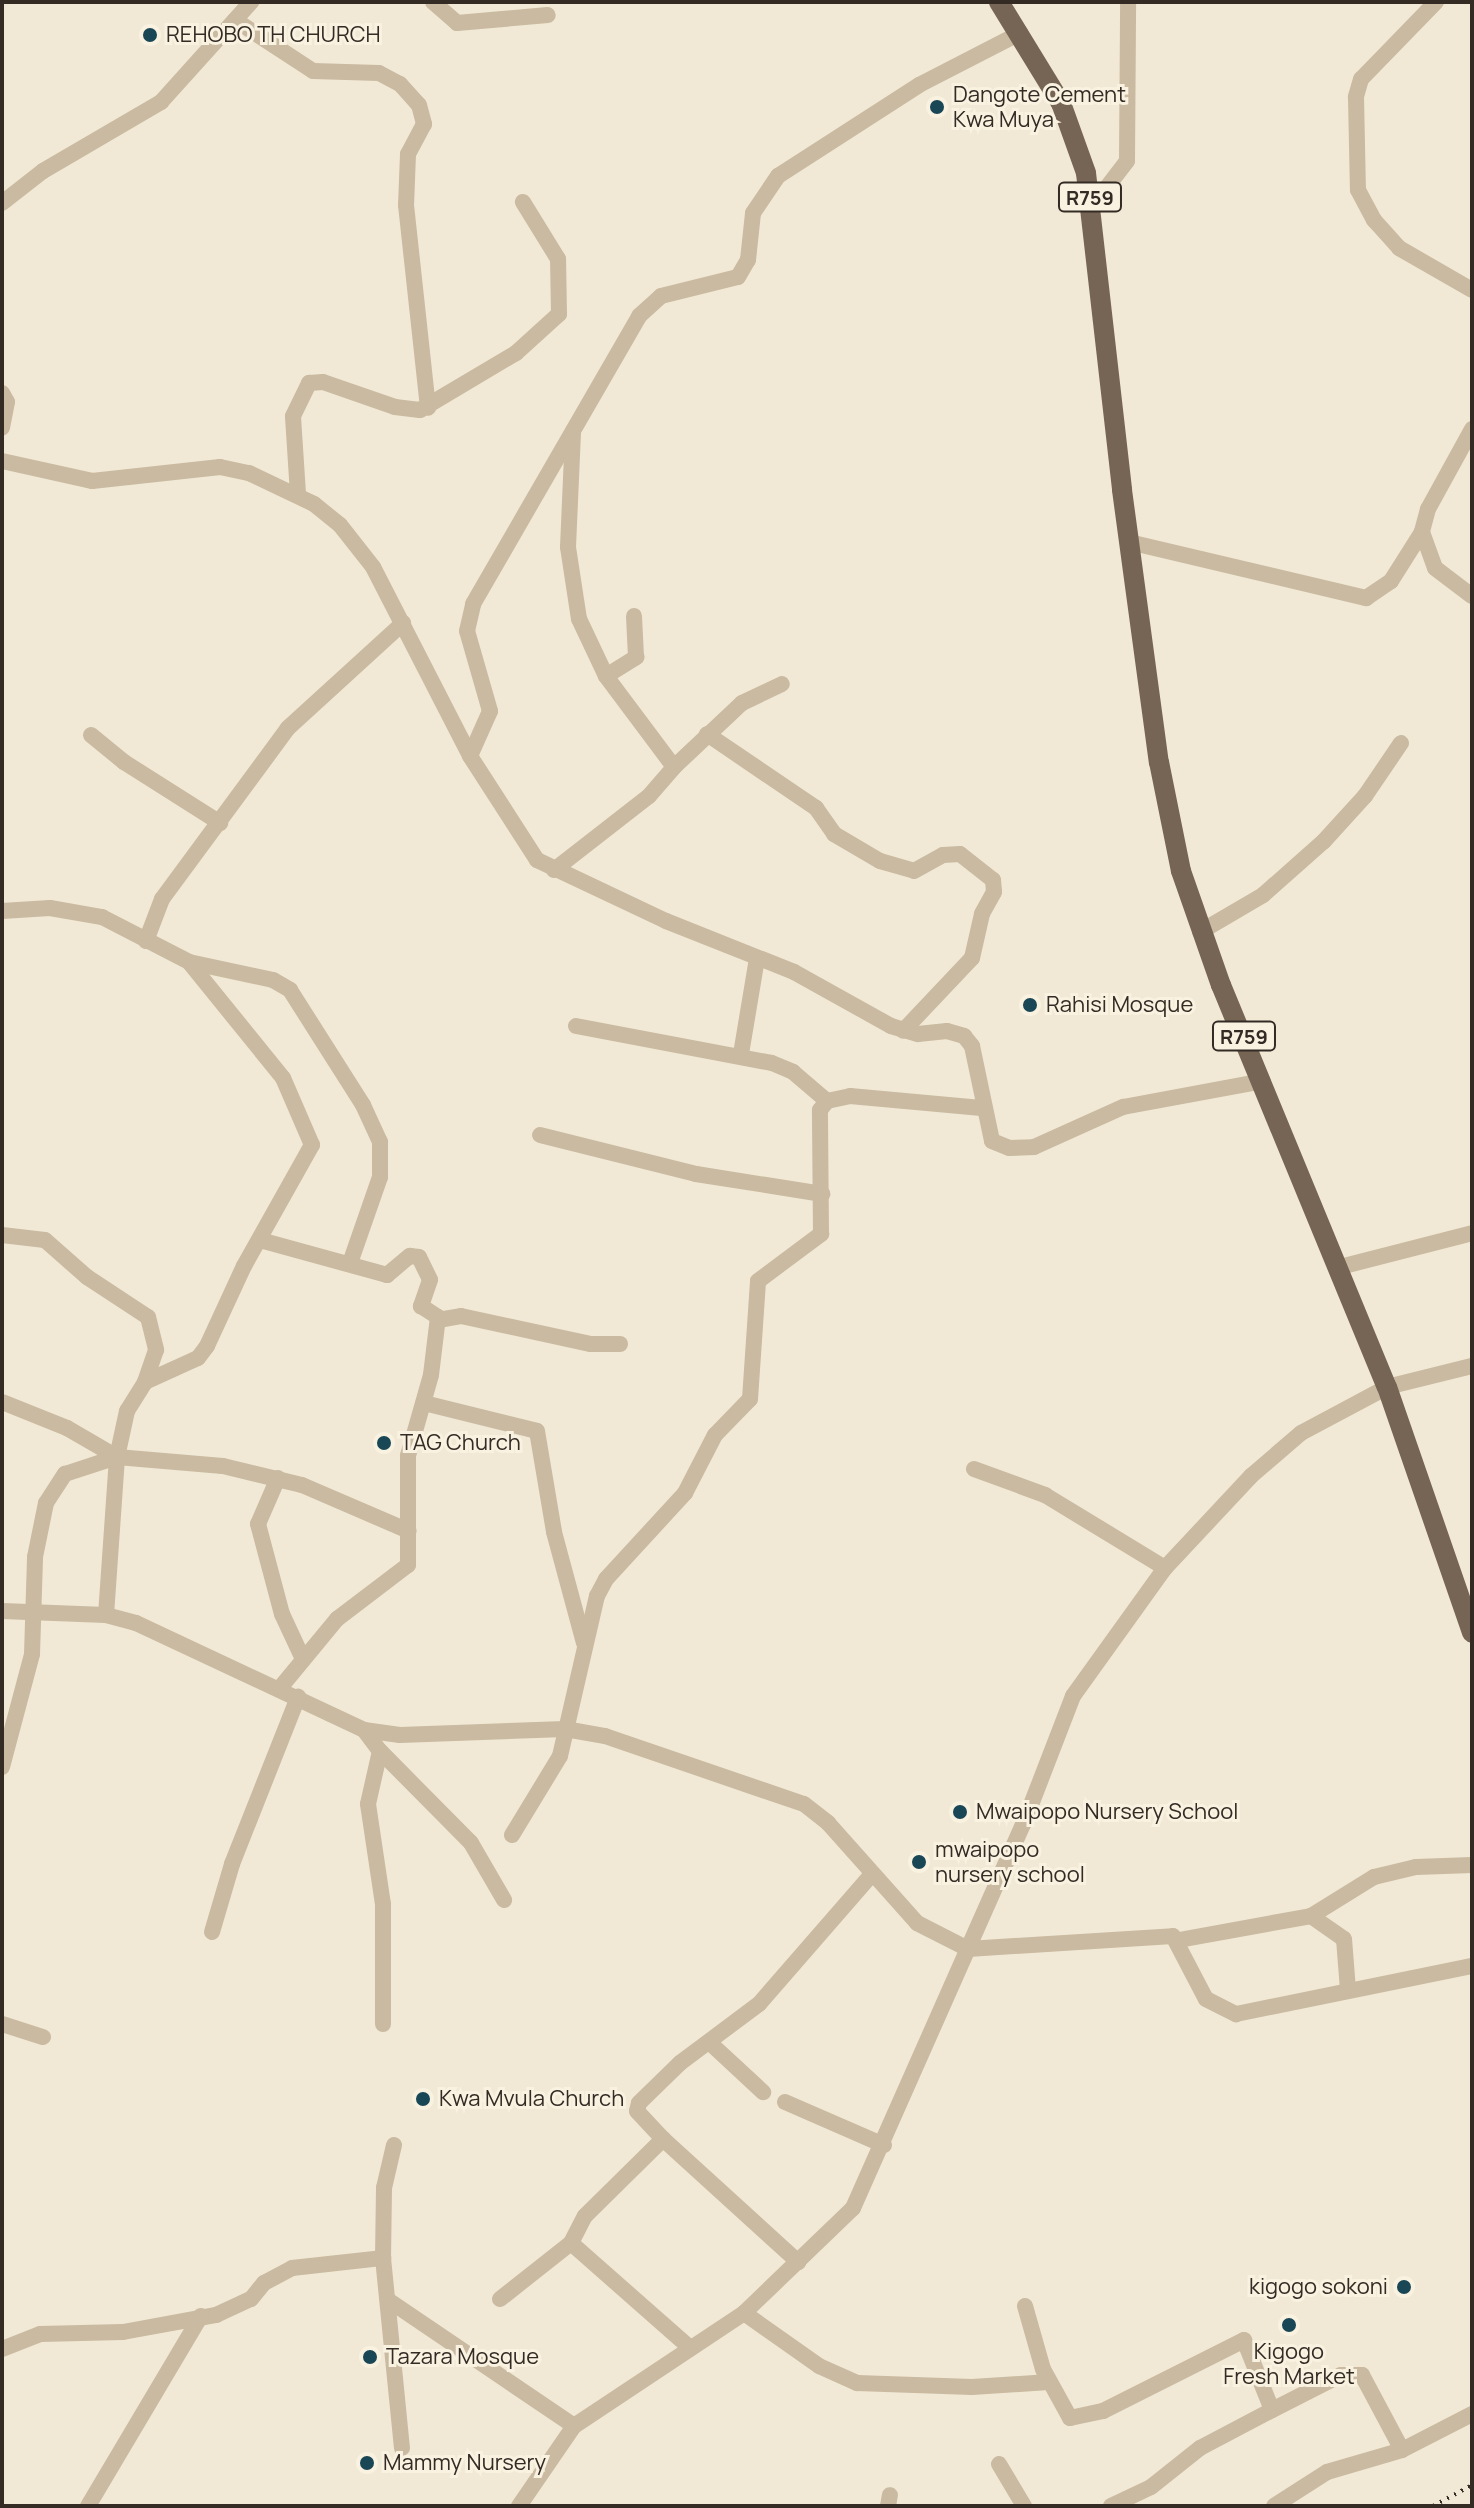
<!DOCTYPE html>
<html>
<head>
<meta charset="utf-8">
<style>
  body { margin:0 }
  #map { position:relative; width:1474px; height:2508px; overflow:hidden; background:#f1e9d5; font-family:Manrope,sans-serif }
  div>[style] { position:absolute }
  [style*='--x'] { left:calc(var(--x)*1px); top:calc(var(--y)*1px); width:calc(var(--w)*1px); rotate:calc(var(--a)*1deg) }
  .minor>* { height:16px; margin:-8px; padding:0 8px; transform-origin:8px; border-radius:8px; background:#c9baa1 }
  .primary>* { height:20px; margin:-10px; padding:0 10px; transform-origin:10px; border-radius:10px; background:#766554 }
  .rail>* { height:4px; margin-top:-2px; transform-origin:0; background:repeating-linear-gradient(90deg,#332b24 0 2px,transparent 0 8px) }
  .dots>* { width:22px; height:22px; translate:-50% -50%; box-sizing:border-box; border:4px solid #f9f2e1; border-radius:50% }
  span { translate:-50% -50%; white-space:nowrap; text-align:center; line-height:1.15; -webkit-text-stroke:6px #f9f2e1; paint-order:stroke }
  .shield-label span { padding:2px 6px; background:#f9f2e1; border:2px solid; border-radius:6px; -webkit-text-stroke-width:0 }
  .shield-label { font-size:20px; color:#332b24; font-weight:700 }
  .poi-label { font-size:22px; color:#332b24 }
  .left { translate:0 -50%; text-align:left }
  .right { translate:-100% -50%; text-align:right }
  .frame { position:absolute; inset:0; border:4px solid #332b24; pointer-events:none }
</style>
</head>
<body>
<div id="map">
  <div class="minor">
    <i style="--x:433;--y:2;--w:32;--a:41"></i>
    <i style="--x:457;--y:23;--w:91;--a:-5"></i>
    <i style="--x:1436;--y:2;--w:107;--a:134.2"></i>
    <i style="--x:1361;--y:79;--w:19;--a:106"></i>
    <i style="--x:1356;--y:97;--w:93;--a:88.8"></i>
    <i style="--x:1358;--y:190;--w:34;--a:62"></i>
    <i style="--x:1374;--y:220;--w:38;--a:48"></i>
    <i style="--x:1399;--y:248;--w:84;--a:29.9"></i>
    <i style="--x:235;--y:20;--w:93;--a:33.2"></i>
    <i style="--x:313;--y:71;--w:66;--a:1.7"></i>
    <i style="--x:379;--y:73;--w:24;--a:28"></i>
    <i style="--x:400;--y:84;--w:28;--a:48"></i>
    <i style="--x:419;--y:105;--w:20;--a:75"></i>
    <i style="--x:424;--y:124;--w:34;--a:118"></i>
    <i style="--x:408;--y:154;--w:51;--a:92.2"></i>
    <i style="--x:406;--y:205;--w:204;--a:83.8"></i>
    <i style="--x:2;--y:203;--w:52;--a:-38"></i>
    <i style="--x:43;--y:171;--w:137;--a:-30.3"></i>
    <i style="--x:161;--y:102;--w:135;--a:-48"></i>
    <i style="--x:1091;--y:208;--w:59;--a:-52.5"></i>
    <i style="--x:1127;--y:161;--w:159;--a:-89.6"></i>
    <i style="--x:2;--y:393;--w:10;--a:61"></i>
    <i style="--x:7;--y:402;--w:26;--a:101"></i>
    <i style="--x:1472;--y:429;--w:91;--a:118.8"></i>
    <i style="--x:1428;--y:509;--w:24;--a:105"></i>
    <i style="--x:1422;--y:532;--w:38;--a:70"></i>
    <i style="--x:1435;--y:568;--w:46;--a:37.1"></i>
    <i style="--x:2;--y:461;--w:92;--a:12.5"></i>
    <i style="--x:92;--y:481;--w:129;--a:-6.2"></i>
    <i style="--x:220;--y:467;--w:30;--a:12"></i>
    <i style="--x:249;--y:473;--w:72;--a:25.5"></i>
    <i style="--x:314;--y:504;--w:33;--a:39"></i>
    <i style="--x:340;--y:525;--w:53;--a:51.8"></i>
    <i style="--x:373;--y:567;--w:212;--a:62.8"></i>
    <i style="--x:470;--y:756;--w:124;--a:57.2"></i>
    <i style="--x:537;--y:860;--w:143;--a:25.3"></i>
    <i style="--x:666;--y:921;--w:138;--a:21.7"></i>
    <i style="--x:794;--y:972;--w:111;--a:29.1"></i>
    <i style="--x:891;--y:1026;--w:28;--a:17"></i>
    <i style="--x:918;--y:1034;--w:29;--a:-6"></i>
    <i style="--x:947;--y:1031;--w:18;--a:16"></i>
    <i style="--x:964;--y:1036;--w:13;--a:51"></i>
    <i style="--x:972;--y:1046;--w:97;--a:78.1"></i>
    <i style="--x:992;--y:1141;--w:18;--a:22"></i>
    <i style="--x:1009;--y:1148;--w:25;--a:-2"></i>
    <i style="--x:1034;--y:1147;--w:98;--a:-24.2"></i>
    <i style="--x:1123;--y:1107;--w:142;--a:-10.5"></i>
    <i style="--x:298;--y:494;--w:78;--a:-93.7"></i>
    <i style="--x:293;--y:416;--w:37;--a:-64"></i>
    <i style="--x:309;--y:383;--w:14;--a:-4"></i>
    <i style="--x:323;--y:382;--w:76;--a:19.1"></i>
    <i style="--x:395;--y:407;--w:25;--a:7"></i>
    <i style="--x:420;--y:410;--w:112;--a:-30.7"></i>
    <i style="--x:516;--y:353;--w:58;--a:-42.2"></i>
    <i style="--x:559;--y:314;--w:55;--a:-91"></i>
    <i style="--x:558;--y:259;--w:67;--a:-121.6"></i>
    <i style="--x:1129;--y:542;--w:244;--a:13.3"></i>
    <i style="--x:1366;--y:598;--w:30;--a:-34"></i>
    <i style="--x:1391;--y:581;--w:58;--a:-57.7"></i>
    <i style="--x:606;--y:676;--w:36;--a:-32"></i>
    <i style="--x:636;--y:657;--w:41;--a:-92.8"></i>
    <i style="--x:707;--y:734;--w:132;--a:34.2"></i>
    <i style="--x:816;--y:808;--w:32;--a:55"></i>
    <i style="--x:834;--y:834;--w:53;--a:30.4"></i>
    <i style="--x:880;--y:861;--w:35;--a:16"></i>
    <i style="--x:914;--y:871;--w:33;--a:-29"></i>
    <i style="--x:943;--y:855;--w:17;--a:-3"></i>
    <i style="--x:960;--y:854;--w:42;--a:38.2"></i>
    <i style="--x:993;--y:880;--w:12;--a:85"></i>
    <i style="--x:994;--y:892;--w:25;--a:119"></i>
    <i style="--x:982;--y:914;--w:45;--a:102.8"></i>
    <i style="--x:972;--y:958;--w:100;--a:133.4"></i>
    <i style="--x:91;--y:735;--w:43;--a:39.3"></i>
    <i style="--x:124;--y:762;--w:114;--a:32.4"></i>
    <i style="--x:470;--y:756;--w:49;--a:-66"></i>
    <i style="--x:490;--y:711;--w:83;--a:-106"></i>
    <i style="--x:467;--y:631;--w:28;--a:-77"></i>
    <i style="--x:473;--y:604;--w:332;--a:-60"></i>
    <i style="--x:639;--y:316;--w:30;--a:-42"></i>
    <i style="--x:661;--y:296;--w:79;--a:-13.9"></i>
    <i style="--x:738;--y:277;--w:20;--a:-60"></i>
    <i style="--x:748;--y:260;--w:47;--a:-83.9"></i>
    <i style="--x:753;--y:213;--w:45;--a:-56"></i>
    <i style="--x:778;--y:176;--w:168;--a:-32.8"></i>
    <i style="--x:919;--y:85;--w:114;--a:-27.2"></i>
    <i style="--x:674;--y:767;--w:93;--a:-43.3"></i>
    <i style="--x:742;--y:703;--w:44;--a:-25.4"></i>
    <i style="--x:554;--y:870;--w:120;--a:-37.9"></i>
    <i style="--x:649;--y:796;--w:38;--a:-49"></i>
    <i style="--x:674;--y:767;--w:114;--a:-126.8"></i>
    <i style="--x:606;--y:676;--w:63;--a:-115.3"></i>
    <i style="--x:579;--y:619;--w:73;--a:-98.7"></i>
    <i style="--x:568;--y:547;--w:116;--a:-87.5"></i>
    <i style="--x:2;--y:911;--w:48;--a:-3.6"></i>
    <i style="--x:50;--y:908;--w:53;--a:9.8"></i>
    <i style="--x:102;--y:917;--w:98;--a:27.3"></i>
    <i style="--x:189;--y:962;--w:86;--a:12.1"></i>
    <i style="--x:273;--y:980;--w:20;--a:30"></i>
    <i style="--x:290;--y:990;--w:136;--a:57.6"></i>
    <i style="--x:363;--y:1105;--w:41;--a:65.3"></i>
    <i style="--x:380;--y:1142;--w:35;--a:90"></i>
    <i style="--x:380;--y:1177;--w:91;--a:109.2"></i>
    <i style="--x:1200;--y:932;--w:73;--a:-30.4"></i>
    <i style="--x:1263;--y:895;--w:81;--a:-41.5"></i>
    <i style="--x:1324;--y:841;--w:61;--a:-47.7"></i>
    <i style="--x:1365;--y:796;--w:64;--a:-55.8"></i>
    <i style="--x:146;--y:941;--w:45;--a:-69.1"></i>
    <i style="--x:162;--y:899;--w:212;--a:-53.6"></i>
    <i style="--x:288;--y:728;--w:156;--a:-42.4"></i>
    <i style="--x:576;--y:1026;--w:199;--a:10.7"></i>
    <i style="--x:772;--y:1063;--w:23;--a:23"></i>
    <i style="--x:793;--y:1072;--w:45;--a:40.5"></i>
    <i style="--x:741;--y:1054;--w:97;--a:-80.5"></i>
    <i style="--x:540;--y:1135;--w:161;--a:14"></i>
    <i style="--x:696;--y:1174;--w:128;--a:9"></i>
    <i style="--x:2;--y:1235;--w:43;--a:6.6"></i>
    <i style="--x:45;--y:1240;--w:56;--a:41.4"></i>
    <i style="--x:87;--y:1277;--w:73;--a:33.3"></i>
    <i style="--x:148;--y:1317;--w:34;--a:76"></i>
    <i style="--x:156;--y:1350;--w:34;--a:109"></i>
    <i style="--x:260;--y:1240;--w:132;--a:15.4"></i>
    <i style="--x:387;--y:1275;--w:30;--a:-40"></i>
    <i style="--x:410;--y:1256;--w:9;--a:6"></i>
    <i style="--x:419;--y:1257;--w:25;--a:64"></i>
    <i style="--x:430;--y:1280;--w:28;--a:109"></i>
    <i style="--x:421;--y:1306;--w:20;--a:33"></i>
    <i style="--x:438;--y:1317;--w:58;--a:96.9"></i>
    <i style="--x:431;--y:1375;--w:84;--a:105.9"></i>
    <i style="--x:408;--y:1456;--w:109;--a:90"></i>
    <i style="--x:408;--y:1565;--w:89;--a:142.7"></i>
    <i style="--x:337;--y:1619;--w:89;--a:129.6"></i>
    <i style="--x:1340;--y:1267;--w:136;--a:-14.4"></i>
    <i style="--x:438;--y:1320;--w:23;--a:-10"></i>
    <i style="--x:461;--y:1316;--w:133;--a:12.2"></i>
    <i style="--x:591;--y:1344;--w:29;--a:0"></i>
    <i style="--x:2;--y:1402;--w:70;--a:21.8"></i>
    <i style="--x:67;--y:1428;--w:58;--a:30.1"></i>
    <i style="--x:424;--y:1403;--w:116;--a:13.9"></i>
    <i style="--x:537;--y:1431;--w:102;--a:80.4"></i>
    <i style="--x:554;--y:1532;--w:115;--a:74.9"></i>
    <i style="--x:974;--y:1469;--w:76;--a:20.1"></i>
    <i style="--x:1045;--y:1495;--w:140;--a:31.3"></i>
    <i style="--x:278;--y:1478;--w:50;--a:113.5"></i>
    <i style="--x:258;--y:1524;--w:93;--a:75.1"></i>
    <i style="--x:282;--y:1614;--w:50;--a:65"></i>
    <i style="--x:2;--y:1611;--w:104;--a:2.2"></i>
    <i style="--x:106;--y:1615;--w:31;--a:15"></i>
    <i style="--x:136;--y:1623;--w:252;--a:25.1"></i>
    <i style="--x:364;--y:1730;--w:36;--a:8"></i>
    <i style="--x:400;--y:1735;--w:165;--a:-2.1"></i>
    <i style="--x:565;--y:1729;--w:41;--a:9.9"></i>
    <i style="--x:605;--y:1736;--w:210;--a:18.9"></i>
    <i style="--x:804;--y:1804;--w:31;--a:38"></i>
    <i style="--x:828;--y:1823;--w:134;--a:48.3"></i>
    <i style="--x:917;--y:1923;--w:57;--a:27"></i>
    <i style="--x:968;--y:1949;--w:205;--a:-3.6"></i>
    <i style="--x:1173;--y:1936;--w:71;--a:62.4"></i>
    <i style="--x:1206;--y:1999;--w:34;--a:27"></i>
    <i style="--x:1236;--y:2014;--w:241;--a:-11.5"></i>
    <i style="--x:106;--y:1615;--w:158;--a:-86"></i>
    <i style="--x:117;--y:1457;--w:47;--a:-77.7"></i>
    <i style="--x:127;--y:1411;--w:34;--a:-58"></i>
    <i style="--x:145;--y:1382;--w:58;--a:-24.4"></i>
    <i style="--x:198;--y:1358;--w:15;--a:-53"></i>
    <i style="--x:207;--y:1346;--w:88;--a:-65.2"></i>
    <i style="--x:244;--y:1266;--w:139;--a:-60.7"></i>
    <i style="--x:312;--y:1145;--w:73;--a:-113.4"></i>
    <i style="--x:283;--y:1078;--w:149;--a:-129"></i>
    <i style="--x:364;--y:1730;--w:26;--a:53"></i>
    <i style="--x:380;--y:1751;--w:54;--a:102.8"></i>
    <i style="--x:368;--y:1804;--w:101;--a:81.5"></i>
    <i style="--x:383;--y:1904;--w:120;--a:90"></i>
    <i style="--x:380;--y:1751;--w:129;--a:45.3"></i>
    <i style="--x:471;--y:1843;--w:66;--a:59.9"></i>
    <i style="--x:2;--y:1767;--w:117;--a:-75.1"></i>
    <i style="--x:32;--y:1654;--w:97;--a:-88.2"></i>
    <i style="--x:35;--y:1557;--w:55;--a:-78.5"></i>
    <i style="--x:46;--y:1503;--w:35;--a:-57"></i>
    <i style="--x:65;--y:1474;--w:55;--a:-18.1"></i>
    <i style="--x:117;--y:1457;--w:106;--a:4.9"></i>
    <i style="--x:223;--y:1466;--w:81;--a:13.5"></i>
    <i style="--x:302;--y:1485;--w:116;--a:23.3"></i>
    <i style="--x:512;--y:1835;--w:92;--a:-58.7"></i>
    <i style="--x:560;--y:1756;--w:164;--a:-77"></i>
    <i style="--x:597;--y:1596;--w:19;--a:-62"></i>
    <i style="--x:606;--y:1579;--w:117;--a:-47.4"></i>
    <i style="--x:685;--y:1493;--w:65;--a:-62.7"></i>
    <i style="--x:715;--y:1435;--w:50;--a:-45.8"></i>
    <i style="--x:750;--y:1399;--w:118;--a:-86.1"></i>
    <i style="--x:758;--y:1281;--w:79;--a:-36.7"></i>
    <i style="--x:821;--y:1234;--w:124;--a:-90.5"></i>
    <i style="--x:820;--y:1110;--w:11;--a:-52"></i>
    <i style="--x:827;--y:1101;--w:24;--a:-12"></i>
    <i style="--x:850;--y:1096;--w:132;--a:5.2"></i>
    <i style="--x:1311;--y:1916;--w:74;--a:-31.8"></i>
    <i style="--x:1374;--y:1877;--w:43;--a:-13.4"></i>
    <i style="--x:1416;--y:1867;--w:56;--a:-2"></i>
    <i style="--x:212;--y:1932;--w:71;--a:-73.6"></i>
    <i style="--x:232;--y:1864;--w:180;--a:-68.4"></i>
    <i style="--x:1179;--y:1940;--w:134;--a:-10.3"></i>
    <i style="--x:1311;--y:1916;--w:40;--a:34.9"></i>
    <i style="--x:1344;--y:1939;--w:51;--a:85.5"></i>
    <i style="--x:2;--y:2024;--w:43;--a:17.6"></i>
    <i style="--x:709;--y:2042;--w:74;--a:42.8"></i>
    <i style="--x:785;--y:2102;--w:108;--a:23.5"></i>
    <i style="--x:663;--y:2139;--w:183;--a:42.3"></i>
    <i style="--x:394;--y:2145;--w:44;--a:103.1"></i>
    <i style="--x:384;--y:2188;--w:70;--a:90.8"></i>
    <i style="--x:383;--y:2258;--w:191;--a:84.3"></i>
    <i style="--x:571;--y:2243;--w:157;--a:41.4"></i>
    <i style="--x:500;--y:2299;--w:90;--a:-38.3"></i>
    <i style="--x:571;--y:2243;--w:30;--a:-63"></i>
    <i style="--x:585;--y:2216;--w:110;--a:-44.6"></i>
    <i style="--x:663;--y:2139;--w:38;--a:-133"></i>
    <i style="--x:637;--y:2111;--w:8;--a:-76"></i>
    <i style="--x:639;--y:2103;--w:57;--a:-44.3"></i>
    <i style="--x:680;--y:2063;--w:99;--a:-36.8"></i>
    <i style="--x:759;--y:2004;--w:171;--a:-49"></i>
    <i style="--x:391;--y:2302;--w:221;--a:34.1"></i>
    <i style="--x:1025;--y:2306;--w:66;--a:74.1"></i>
    <i style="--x:1043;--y:2369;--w:56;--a:61.1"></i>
    <i style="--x:1070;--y:2418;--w:34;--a:-12"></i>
    <i style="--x:1103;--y:2411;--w:158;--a:-26.7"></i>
    <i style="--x:1244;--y:2340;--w:75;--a:68.2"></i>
    <i style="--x:1272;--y:2410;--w:77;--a:-26.9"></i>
    <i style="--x:1341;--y:2375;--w:21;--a:0"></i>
    <i style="--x:1362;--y:2375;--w:85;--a:61.9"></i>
    <i style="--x:744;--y:2313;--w:92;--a:35.2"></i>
    <i style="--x:819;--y:2366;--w:42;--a:24.1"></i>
    <i style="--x:857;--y:2383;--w:115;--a:2"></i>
    <i style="--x:972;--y:2387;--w:77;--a:-3.7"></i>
    <i style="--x:2;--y:2349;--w:41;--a:-21.5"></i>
    <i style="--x:40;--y:2334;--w:83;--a:-1.4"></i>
    <i style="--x:123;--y:2332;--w:95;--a:-10.4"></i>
    <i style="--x:216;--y:2315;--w:38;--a:-25"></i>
    <i style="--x:251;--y:2299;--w:21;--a:-51"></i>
    <i style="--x:264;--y:2283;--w:32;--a:-28"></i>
    <i style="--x:292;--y:2268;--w:92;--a:-6.3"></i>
    <i style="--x:999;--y:2464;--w:49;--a:59.2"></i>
    <i style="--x:88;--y:2506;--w:221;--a:-59.3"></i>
    <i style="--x:519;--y:2506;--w:97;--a:-55.5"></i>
    <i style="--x:574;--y:2426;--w:204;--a:-33.6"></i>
    <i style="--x:744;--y:2313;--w:151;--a:-43.9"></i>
    <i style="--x:853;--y:2208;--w:421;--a:-66.1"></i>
    <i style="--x:1024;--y:1823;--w:136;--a:-68.9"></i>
    <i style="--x:1073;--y:1696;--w:158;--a:-54.3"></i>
    <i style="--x:1165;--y:1568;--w:126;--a:-46.9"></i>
    <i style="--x:1251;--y:1476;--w:66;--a:-40.7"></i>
    <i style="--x:1301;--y:1433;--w:98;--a:-28.1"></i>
    <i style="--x:1387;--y:1387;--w:88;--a:-13.9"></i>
    <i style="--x:888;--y:2506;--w:11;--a:-80"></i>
    <i style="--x:1111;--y:2506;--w:44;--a:-25.4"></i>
    <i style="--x:1151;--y:2487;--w:63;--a:-38.5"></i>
    <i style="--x:1200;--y:2448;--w:81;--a:-27.8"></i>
    <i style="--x:1274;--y:2506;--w:63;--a:-32.7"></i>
    <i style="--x:1327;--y:2472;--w:78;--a:-16.3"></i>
    <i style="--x:1402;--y:2450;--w:79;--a:-27.2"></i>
  </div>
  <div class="primary">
    <i style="--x:999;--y:2;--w:119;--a:58.5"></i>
    <i style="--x:1061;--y:103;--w:74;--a:70.3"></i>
    <i style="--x:1086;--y:173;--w:319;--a:83.5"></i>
    <i style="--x:1122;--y:490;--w:275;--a:82.3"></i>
    <i style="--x:1159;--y:762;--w:111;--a:78.6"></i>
    <i style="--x:1181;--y:871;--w:121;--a:70.7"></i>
    <i style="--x:1221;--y:985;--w:435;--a:67.6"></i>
    <i style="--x:1387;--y:1387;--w:260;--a:70.9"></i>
  </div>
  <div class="rail">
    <i style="--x:1433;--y:2506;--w:44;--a:-28.3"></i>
  </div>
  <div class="dots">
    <i style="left:150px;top:35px;background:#194755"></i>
    <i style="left:937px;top:107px;background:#194755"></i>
    <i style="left:1030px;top:1005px;background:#194755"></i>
    <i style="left:384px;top:1443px;background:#194755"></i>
    <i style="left:960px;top:1812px;background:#194755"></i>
    <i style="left:919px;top:1862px;background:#194755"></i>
    <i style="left:423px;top:2099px;background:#194755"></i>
    <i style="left:1404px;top:2287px;background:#194755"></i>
    <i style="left:1289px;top:2325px;background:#194755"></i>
    <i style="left:370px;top:2357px;background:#194755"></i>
    <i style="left:367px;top:2463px;background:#194755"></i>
  </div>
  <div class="shield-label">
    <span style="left:1090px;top:197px">R759</span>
    <span style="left:1244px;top:1036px">R759</span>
  </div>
  <div class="poi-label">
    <span class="left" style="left:166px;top:35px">REHOBO TH CHURCH</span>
    <span class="left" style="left:953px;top:107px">Dangote Cement<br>Kwa Muya</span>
    <span class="left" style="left:1046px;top:1005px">Rahisi Mosque</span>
    <span class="left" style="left:400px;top:1443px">TAG Church</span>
    <span class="left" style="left:976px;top:1812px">Mwaipopo Nursery School</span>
    <span class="left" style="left:935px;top:1862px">mwaipopo<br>nursery school</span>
    <span class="left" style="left:439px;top:2099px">Kwa Mvula Church</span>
    <span class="right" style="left:1388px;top:2287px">kigogo sokoni</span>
    <span style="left:1289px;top:2364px">Kigogo<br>Fresh Market</span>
    <span class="left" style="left:386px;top:2357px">Tazara Mosque</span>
    <span class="left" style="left:383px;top:2463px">Mammy Nursery</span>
  </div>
  <div class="frame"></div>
</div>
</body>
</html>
